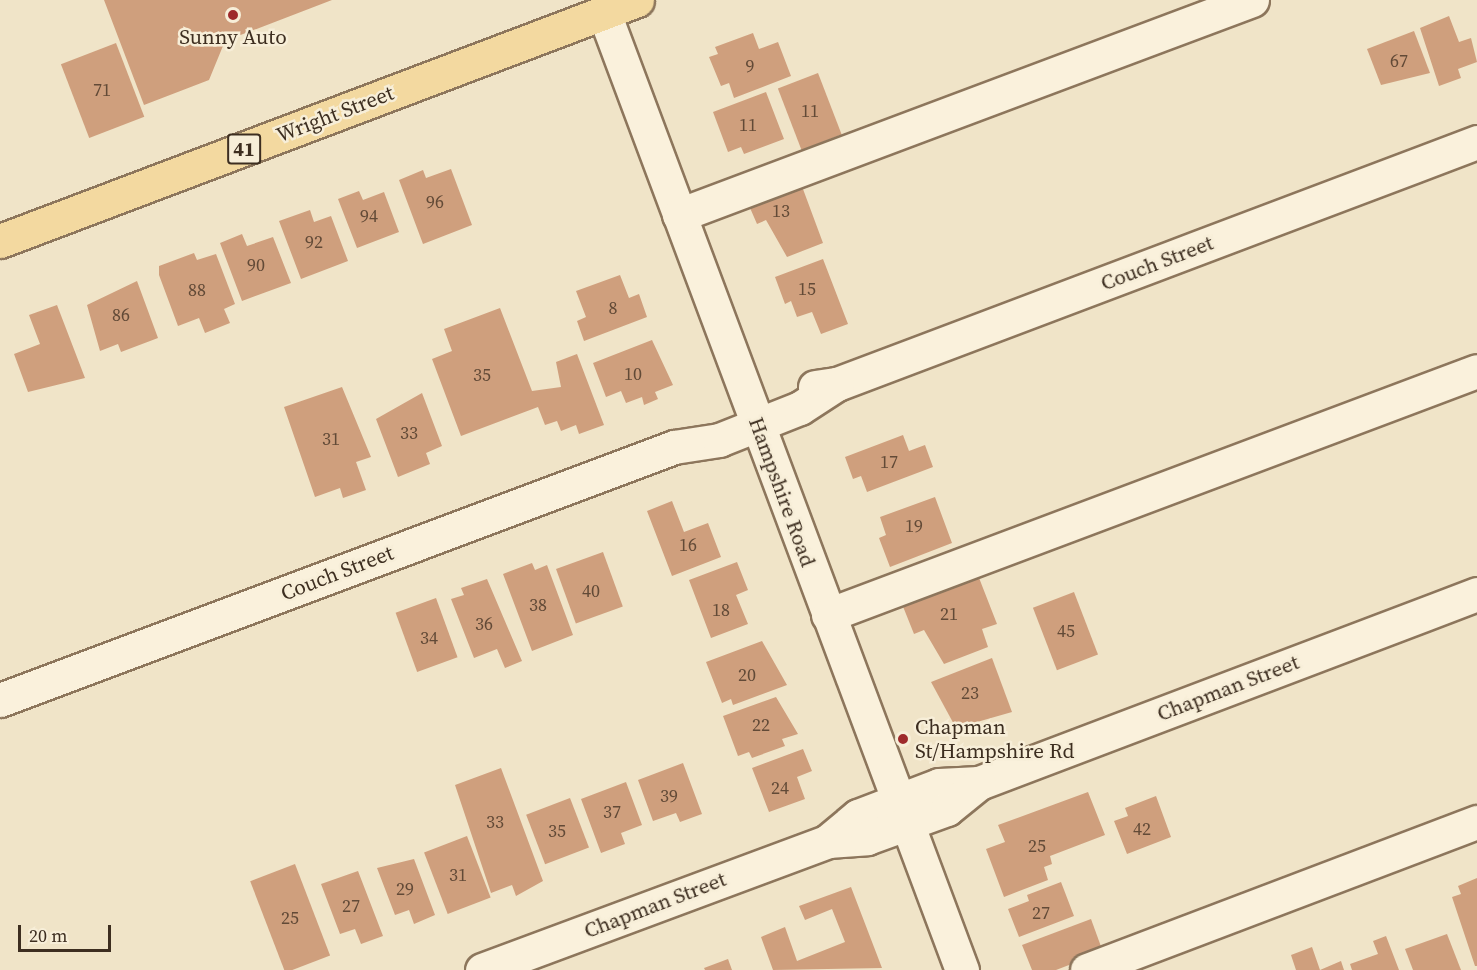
<!DOCTYPE html>
<html>
<head>
<meta charset="utf-8">
<style>
  body { margin:0 }
  #map { position:relative; width:1477px; height:970px; overflow:hidden; background:#f0e4c8; font-family:"Source Serif 4",serif }
  div>[style] { position:absolute }
  [style*='--x'] { left:calc(var(--x)*1px); top:calc(var(--y)*1px); width:calc(var(--w)*1px); rotate:calc(var(--a)*1deg) }
  .building>* { inset:0; background:#cf9f7d; transform-origin:0 0 }
  .roads { filter:drop-shadow(2px 0 #8d765c) drop-shadow(-2px 0 #8d765c) drop-shadow(0 2px #8d765c) drop-shadow(0 -2px #8d765c) }
  .minor>* { height:33px; margin:-16.5px; padding:0 16.5px; transform-origin:16.5px; border-radius:16.5px; background:#faf1dc }
  .major>* { height:33px; margin:-16.5px; padding:0 16.5px; transform-origin:16.5px; border-radius:16.5px; background:#f3d9a0 }
  .dots>* { width:16px; height:16px; translate:-50% -50%; box-sizing:border-box; border:3px solid #f7eed8; border-radius:50% }
  span { translate:-50% -50%; white-space:nowrap; text-align:center; line-height:1.15; -webkit-text-stroke:5px #f7eed8; paint-order:stroke }
  .number-label { font-size:18px; color:#624a37 }
  .number-label span { -webkit-text-stroke-width:0 }
  .shield-label span { padding:2px 4px; background:#f7eed8; border:2px solid; border-radius:4px; -webkit-text-stroke-width:0 }
  .shield-label { font-size:20px; color:#3d2e20; font-weight:700 }
  .poi-label { font-size:21px; color:#3d2e20 }
  .left { translate:0 -50%; text-align:left }
  .street-label { font-size:21px; color:#3d2e20 }
  .scale { position:absolute; left:18px; top:925px; width:93px; height:27px; box-sizing:border-box; border:3px solid #3d2e20; border-top:0; padding-left:8px; font-size:18px; line-height:21px; white-space:nowrap; color:#3d2e20; -webkit-text-stroke:4px #f7eed8; paint-order:stroke }
</style>
</head>
<body>
<div id="map">
  <div class="building">
    <i style="clip-path:polygon(104px 0,332px 0,225px 41px,209px 80px,144px 105px)"></i>
    <i style="clip-path:polygon(1449px 16px,1459px 42px,1471px 38px,1477px 62px,1458px 69px,1461px 78px,1439px 86px,1420px 28px)"></i>
    <i style="clip-path:polygon(1414px 31px,1430px 73px,1381px 85px,1367px 49px)"></i>
    <i style="clip-path:polygon(753px 33px,759px 49px,778px 42px,791px 76px,734px 98px,729px 83px,721px 86px,709px 57px,718px 54px,715px 47px)"></i>
    <i style="left:116px;top:43px;width:79px;height:59px;rotate:69deg"></i>
    <i style="left:818px;top:73px;width:66px;height:43px;rotate:69deg"></i>
    <i style="clip-path:polygon(766px 92px,784px 139px,744px 154px,741px 147px,728px 152px,713px 112px)"></i>
    <i style="clip-path:polygon(451px 169px,472px 225px,423px 244px,399px 180px,423px 170px,426px 178px)"></i>
    <i style="clip-path:polygon(800px 181px,823px 243px,787px 257px,766px 220px,757px 224px,747px 201px)"></i>
    <i style="clip-path:polygon(359px 191px,363px 200px,384px 192px,399px 232px,357px 248px,338px 199px)"></i>
    <i style="clip-path:polygon(310px 210px,314px 222px,331px 216px,348px 261px,301px 279px,279px 221px)"></i>
    <i style="clip-path:polygon(242px 234px,247px 246px,273px 237px,291px 283px,242px 301px,220px 243px)"></i>
    <i style="clip-path:polygon(194px 253px,197px 260px,216px 254px,235px 304px,224px 309px,230px 323px,205px 333px,199px 318px,178px 326px,159px 275px,159px 266px)"></i>
    <i style="clip-path:polygon(823px 259px,848px 324px,821px 334px,812px 312px,797px 317px,791px 301px,785px 304px,775px 277px)"></i>
    <i style="clip-path:polygon(620px 275px,629px 298px,639px 294px,647px 317px,584px 341px,577px 321px,586px 317px,576px 291px)"></i>
    <i style="clip-path:polygon(137px 281px,158px 338px,121px 352px,118px 344px,100px 351px,87px 305px)"></i>
    <i style="clip-path:polygon(57px 305px,85px 378px,28px 392px,14px 354px,40px 344px,29px 315px)"></i>
    <i style="clip-path:polygon(500px 308px,532px 391px,561px 387px,556px 362px,577px 354px,604px 425px,579px 434px,576px 425px,561px 431px,557px 421px,545px 425px,538px 407px,461px 436px,432px 359px,452px 351px,444px 329px)"></i>
    <i style="clip-path:polygon(652px 340px,673px 385px,655px 392px,658px 399px,644px 405px,642px 397px,626px 403px,621px 391px,606px 397px,593px 363px)"></i>
    <i style="clip-path:polygon(342px 387px,371px 457px,356px 462px,366px 490px,343px 498px,340px 488px,315px 497px,284px 407px)"></i>
    <i style="clip-path:polygon(422px 393px,442px 446px,426px 453px,430px 464px,398px 477px,376px 419px)"></i>
    <i style="clip-path:polygon(903px 435px,909px 451px,925px 445px,933px 467px,867px 492px,861px 476px,853px 479px,845px 457px)"></i>
    <i style="clip-path:polygon(935px 497px,952px 543px,890px 567px,879px 538px,886px 535px,880px 517px)"></i>
    <i style="clip-path:polygon(672px 501px,684px 532px,708px 523px,721px 557px,672px 576px,647px 511px)"></i>
    <i style="left:603px;top:552px;width:58px;height:50px;rotate:70deg"></i>
    <i style="clip-path:polygon(737px 562px,748px 590px,736px 595px,748px 624px,711px 638px,689px 580px)"></i>
    <i style="clip-path:polygon(532px 563px,535px 570px,547px 565px,573px 635px,532px 651px,503px 574px)"></i>
    <i style="clip-path:polygon(974px 565px,997px 624px,982px 629px,988px 647px,944px 664px,924px 630px,914px 634px,902px 604px)"></i>
    <i style="clip-path:polygon(487px 579px,522px 661px,505px 668px,497px 649px,474px 658px,451px 599px,464px 595px,461px 588px)"></i>
    <i style="left:1074px;top:592px;width:67px;height:44px;rotate:69deg"></i>
    <i style="left:436px;top:598px;width:63px;height:43px;rotate:70deg"></i>
    <i style="clip-path:polygon(762px 641px,787px 685px,733px 705px,731px 699px,722px 703px,706px 662px)"></i>
    <i style="clip-path:polygon(992px 658px,1012px 712px,956px 728px,931px 682px)"></i>
    <i style="clip-path:polygon(776px 697px,798px 734px,782px 739px,785px 746px,752px 758px,749px 752px,738px 756px,723px 716px)"></i>
    <i style="clip-path:polygon(803px 749px,812px 771px,797px 777px,805px 799px,769px 812px,752px 768px)"></i>
    <i style="clip-path:polygon(683px 763px,702px 814px,680px 822px,676px 813px,653px 821px,638px 780px)"></i>
    <i style="clip-path:polygon(501px 768px,543px 881px,516px 896px,512px 885px,491px 893px,455px 785px)"></i>
    <i style="clip-path:polygon(626px 782px,642px 825px,621px 833px,625px 844px,601px 853px,581px 799px)"></i>
    <i style="clip-path:polygon(1088px 792px,1105px 835px,1050px 856px,1052px 864px,1044px 867px,1048px 880px,1004px 897px,986px 849px,1005px 842px,998px 825px)"></i>
    <i style="clip-path:polygon(1156px 796px,1171px 837px,1127px 854px,1114px 821px,1128px 816px,1125px 808px)"></i>
    <i style="left:570px;top:798px;width:53px;height:47px;rotate:69deg"></i>
    <i style="left:467px;top:836px;width:66px;height:46px;rotate:69deg"></i>
    <i style="clip-path:polygon(414px 859px,435px 915px,414px 924px,409px 910px,395px 915px,377px 868px)"></i>
    <i style="left:295px;top:864px;width:98px;height:48px;rotate:69deg"></i>
    <i style="clip-path:polygon(358px 871px,383px 936px,361px 944px,355px 929px,340px 934px,321px 884px)"></i>
    <i style="clip-path:polygon(1477px 878px,1477px 966px,1475px 966px,1452px 897px,1461px 894px,1458px 886px)"></i>
    <i style="clip-path:polygon(1061px 882px,1074px 916px,1019px 937px,1008px 909px,1029px 901px,1027px 895px)"></i>
    <i style="clip-path:polygon(851px 887px,882px 968px,773px 970px,761px 937px,785px 927px,797px 961px,845px 942px,832px 909px,805px 920px,799px 906px)"></i>
    <i style="clip-path:polygon(1091px 919px,1103px 952px,1056px 970px,1032px 970px,1022px 945px)"></i>
    <i style="clip-path:polygon(1447px 934px,1461px 970px,1413px 970px,1405px 949px)"></i>
    <i style="clip-path:polygon(1386px 936px,1399px 970px,1352px 970px,1350px 964px,1378px 954px,1373px 941px)"></i>
    <i style="clip-path:polygon(1312px 947px,1320px 970px,1341px 961px,1344px 970px,1296px 970px,1291px 955px)"></i>
    <i style="clip-path:polygon(728px 959px,732px 970px,705px 970px,704px 968px)"></i>
  </div>
  <div class="roads">
    <div class="minor">
      <i style="--x:604;--y:13;--w:1022;--a:69.49"></i>
      <i style="--x:679;--y:215;--w:612;--a:-20.57"></i>
      <i style="--x:815;--y:387;--w:22;--a:-8"></i>
      <i style="--x:837;--y:384;--w:684;--a:-20.71"></i>
      <i style="--x:828;--y:615;--w:693;--a:-20.6"></i>
      <i style="--x:0;--y:700;--w:720;--a:-20.57"></i>
      <i style="--x:674;--y:447;--w:46;--a:-8.8"></i>
      <i style="--x:719;--y:440;--w:87;--a:-21.6"></i>
      <i style="--x:800;--y:408;--w:44;--a:-33"></i>
      <i style="--x:828;--y:841;--w:39;--a:-40"></i>
      <i style="--x:858;--y:816;--w:87;--a:-20.9"></i>
      <i style="--x:939;--y:785;--w:40;--a:-2.9"></i>
      <i style="--x:979;--y:783;--w:533;--a:-20.78"></i>
      <i style="--x:482;--y:970;--w:369;--a:-20.4"></i>
      <i style="--x:828;--y:841;--w:39;--a:-4"></i>
      <i style="--x:867;--y:838;--w:85;--a:-19.9"></i>
      <i style="--x:947;--y:809;--w:41;--a:-39.1"></i>
      <i style="--x:1087;--y:970;--w:417;--a:-20.8"></i>
    </div>
    <div class="major">
      <i style="--x:0;--y:241;--w:681;--a:-20.72"></i>
    </div>
  </div>
  <div class="dots">
    <i style="left:233px;top:15px;background:#9e2a2b"></i>
    <i style="left:903px;top:739px;background:#9e2a2b"></i>
  </div>
  <div class="number-label">
    <span style="left:1399px;top:61px">67</span>
    <span style="left:750px;top:66px">9</span>
    <span style="left:102px;top:90px">71</span>
    <span style="left:810px;top:111px">11</span>
    <span style="left:748px;top:125px">11</span>
    <span style="left:435px;top:202px">96</span>
    <span style="left:781px;top:211px">13</span>
    <span style="left:369px;top:216px">94</span>
    <span style="left:314px;top:242px">92</span>
    <span style="left:256px;top:265px">90</span>
    <span style="left:807px;top:289px">15</span>
    <span style="left:197px;top:290px">88</span>
    <span style="left:613px;top:308px">8</span>
    <span style="left:121px;top:315px">86</span>
    <span style="left:633px;top:374px">10</span>
    <span style="left:482px;top:375px">35</span>
    <span style="left:409px;top:433px">33</span>
    <span style="left:331px;top:439px">31</span>
    <span style="left:889px;top:462px">17</span>
    <span style="left:914px;top:526px">19</span>
    <span style="left:688px;top:545px">16</span>
    <span style="left:591px;top:591px">40</span>
    <span style="left:538px;top:605px">38</span>
    <span style="left:721px;top:610px">18</span>
    <span style="left:949px;top:614px">21</span>
    <span style="left:484px;top:624px">36</span>
    <span style="left:1066px;top:631px">45</span>
    <span style="left:429px;top:638px">34</span>
    <span style="left:747px;top:675px">20</span>
    <span style="left:970px;top:693px">23</span>
    <span style="left:761px;top:725px">22</span>
    <span style="left:780px;top:788px">24</span>
    <span style="left:669px;top:796px">39</span>
    <span style="left:612px;top:812px">37</span>
    <span style="left:495px;top:822px">33</span>
    <span style="left:1142px;top:829px">42</span>
    <span style="left:557px;top:831px">35</span>
    <span style="left:1037px;top:846px">25</span>
    <span style="left:458px;top:875px">31</span>
    <span style="left:405px;top:889px">29</span>
    <span style="left:351px;top:906px">27</span>
    <span style="left:1041px;top:913px">27</span>
    <span style="left:290px;top:918px">25</span>
  </div>
  <div class="shield-label">
    <span style="left:244px;top:149px">41</span>
  </div>
  <div class="poi-label">
    <span style="left:233px;top:37px">Sunny Auto</span>
    <span class="left" style="left:915px;top:739px">Chapman<br>St/Hampshire Rd</span>
  </div>
  <div class="street-label">
    <span style="left:335px;top:114px;rotate:-21deg">Wright Street</span>
    <span style="left:1157px;top:263px;rotate:-21deg">Couch Street</span>
    <span style="left:782px;top:492px;rotate:70deg">Hampshire Road</span>
    <span style="left:337px;top:573px;rotate:-21deg">Couch Street</span>
    <span style="left:1228px;top:688px;rotate:-21deg">Chapman Street</span>
    <span style="left:655px;top:905px;rotate:-21deg">Chapman Street</span>
  </div>
  <div class="scale">20 m</div>
</div>
</body>
</html>
